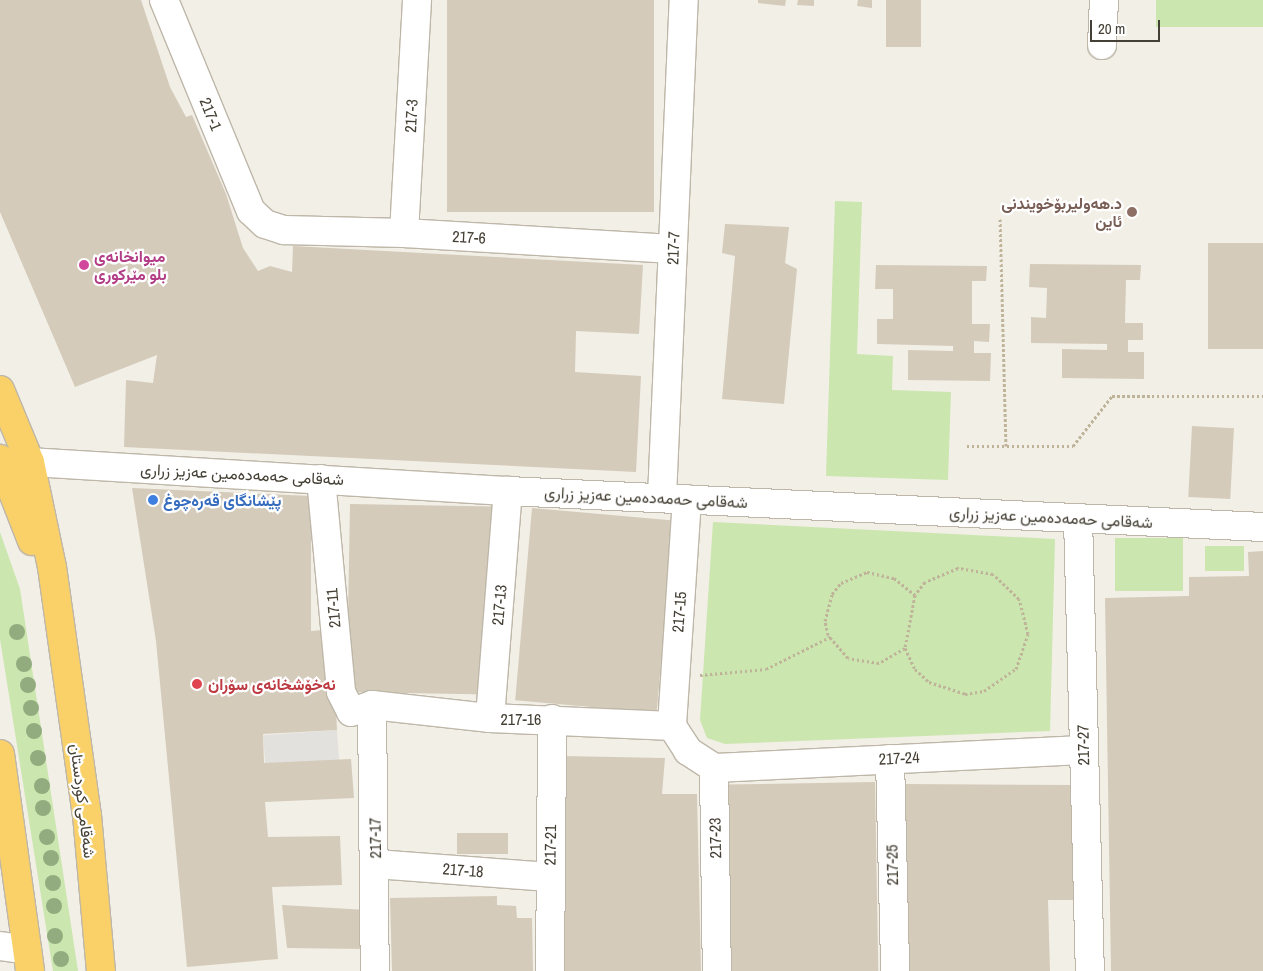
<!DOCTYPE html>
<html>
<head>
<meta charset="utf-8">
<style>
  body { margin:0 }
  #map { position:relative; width:1263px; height:971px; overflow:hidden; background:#f2efe6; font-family:"Archivo Narrow",Vazirmatn,sans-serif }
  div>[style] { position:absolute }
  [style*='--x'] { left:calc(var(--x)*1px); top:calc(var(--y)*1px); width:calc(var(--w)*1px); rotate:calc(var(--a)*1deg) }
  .green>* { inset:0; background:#cbe6af; transform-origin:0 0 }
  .parking>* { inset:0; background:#e3e1de; transform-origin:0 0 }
  .building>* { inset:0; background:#d4cbbb; transform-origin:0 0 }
  .path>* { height:3px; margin-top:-1.5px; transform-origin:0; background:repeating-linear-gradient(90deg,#bfb49a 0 2.5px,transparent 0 5px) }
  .roads { filter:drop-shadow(1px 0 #beb7a9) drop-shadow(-1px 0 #beb7a9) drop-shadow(0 1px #beb7a9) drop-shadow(0 -1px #beb7a9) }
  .minor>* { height:28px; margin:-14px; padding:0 14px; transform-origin:14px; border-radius:14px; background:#fff }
  .highway>* { height:28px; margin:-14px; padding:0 14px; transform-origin:14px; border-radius:14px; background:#fad169 }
  .trees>* { width:16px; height:16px; margin:-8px; border-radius:50%; background:#92ac7f }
  .dots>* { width:14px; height:14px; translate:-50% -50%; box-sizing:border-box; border:2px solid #fff; border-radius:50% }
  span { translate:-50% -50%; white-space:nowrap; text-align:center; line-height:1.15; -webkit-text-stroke:4.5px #fff; paint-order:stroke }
  .street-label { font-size:16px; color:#454035 }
  .education-label { font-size:16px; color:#785e54; font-weight:700 }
  .right { translate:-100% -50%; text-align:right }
  .hotel-label { font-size:16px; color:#b23c85; font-weight:700 }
  .left { translate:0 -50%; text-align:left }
  .shop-label { font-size:16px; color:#366cbe; font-weight:700 }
  .health-label { font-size:16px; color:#be3a42; font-weight:700 }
  .scale { position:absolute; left:1090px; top:20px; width:70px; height:22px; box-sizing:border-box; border:2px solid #454035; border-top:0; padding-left:6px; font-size:15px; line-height:18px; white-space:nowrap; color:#454035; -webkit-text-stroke:4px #fff; paint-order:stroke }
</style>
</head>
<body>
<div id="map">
  <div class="green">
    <i style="left:1156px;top:0;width:107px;height:27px"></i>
    <i style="clip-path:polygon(835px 201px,862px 202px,857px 354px,893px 356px,892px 390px,951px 392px,948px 480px,826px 476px)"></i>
    <i style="clip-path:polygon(713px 522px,1055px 539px,1050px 731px,725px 744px,707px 738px,700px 720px)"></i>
    <i style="clip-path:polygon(0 532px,20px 589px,78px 971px,53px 971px,0 639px)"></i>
    <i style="left:1115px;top:538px;width:68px;height:53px"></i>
    <i style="left:1244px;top:546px;width:25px;height:39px;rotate:90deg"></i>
  </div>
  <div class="parking">
    <i style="left:337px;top:730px;width:30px;height:74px;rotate:86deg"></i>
  </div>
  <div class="building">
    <i style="clip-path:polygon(0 0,141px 0,170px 87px,186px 117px,192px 115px,226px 194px,243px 248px,258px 271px,270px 266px,292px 272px,293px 246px,643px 265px,639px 334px,576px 331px,575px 372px,641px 376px,636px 472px,124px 447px,126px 380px,153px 383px,157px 355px,75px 387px,0 212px)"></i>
    <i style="left:447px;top:0;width:207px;height:212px"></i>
    <i style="clip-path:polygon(758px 0,786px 0,785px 6px,758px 3px)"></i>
    <i style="clip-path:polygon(798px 0,814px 0,814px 6px,797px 5px)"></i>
    <i style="clip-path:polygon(858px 0,872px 0,872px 8px,857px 6px)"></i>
    <i style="left:886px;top:0;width:35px;height:47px"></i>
    <i style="clip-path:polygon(725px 224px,789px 227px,785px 263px,797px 269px,784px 404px,722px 399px,735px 256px,722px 253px)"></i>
    <i style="left:1263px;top:243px;width:106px;height:55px;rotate:90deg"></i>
    <i style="clip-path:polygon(1030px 264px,1141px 265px,1140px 280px,1126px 280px,1125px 323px,1143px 323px,1143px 340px,1128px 340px,1128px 352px,1144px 352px,1144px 379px,1062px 378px,1062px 349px,1107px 350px,1107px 344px,1031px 343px,1031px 317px,1046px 318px,1047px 288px,1029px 287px)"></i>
    <i style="clip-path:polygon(876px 265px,987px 266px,986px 281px,972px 281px,972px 324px,990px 324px,989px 342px,974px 341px,974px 353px,991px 353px,990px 381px,908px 380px,908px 350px,953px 351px,953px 346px,877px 344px,877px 319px,893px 319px,893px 289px,875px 289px)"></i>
    <i style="left:1192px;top:426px;width:42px;height:71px;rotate:3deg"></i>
    <i style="clip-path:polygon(132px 488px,311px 496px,311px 631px,322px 630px,326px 691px,335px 690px,337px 730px,263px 734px,264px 763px,351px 759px,354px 798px,265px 802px,268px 837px,340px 836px,342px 885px,272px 887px,278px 959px,187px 967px,156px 641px)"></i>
    <i style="left:350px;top:504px;width:142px;height:188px;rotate:1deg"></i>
    <i style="left:532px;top:508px;width:142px;height:193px;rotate:5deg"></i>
    <i style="clip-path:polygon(1263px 551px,1263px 971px,1111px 971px,1105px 598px,1189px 596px,1189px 577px,1249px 576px,1248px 552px)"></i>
    <i style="clip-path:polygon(562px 756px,665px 758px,662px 794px,697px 794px,701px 971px,563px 971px)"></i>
    <i style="left:875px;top:782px;width:189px;height:147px;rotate:89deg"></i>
    <i style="clip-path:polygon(902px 784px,1073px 785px,1077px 900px,1048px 900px,1050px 971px,906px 971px)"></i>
    <i style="left:457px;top:833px;width:51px;height:21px"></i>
    <i style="clip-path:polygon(497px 896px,497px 905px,516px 906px,517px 918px,532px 918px,533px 971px,392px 971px,390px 898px)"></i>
    <i style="clip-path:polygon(282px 905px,367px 910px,362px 949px,287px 948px)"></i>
  </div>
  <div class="path">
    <i style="--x:1000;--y:219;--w:227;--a:88.5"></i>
    <i style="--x:967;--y:446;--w:106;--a:0"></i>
    <i style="--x:1073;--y:446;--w:63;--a:-52"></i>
    <i style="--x:1112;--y:396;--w:151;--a:0"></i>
    <i style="--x:867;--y:572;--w:28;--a:13"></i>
    <i style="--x:894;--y:578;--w:27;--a:39"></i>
    <i style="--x:915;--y:595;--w:54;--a:100.7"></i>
    <i style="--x:905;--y:648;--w:30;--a:150"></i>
    <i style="--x:879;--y:663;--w:31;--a:-171"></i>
    <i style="--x:848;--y:658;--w:30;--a:-131"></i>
    <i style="--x:828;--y:635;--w:14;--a:-102"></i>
    <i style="--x:825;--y:621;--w:28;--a:-75"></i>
    <i style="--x:832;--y:594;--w:14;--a:-51"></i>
    <i style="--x:841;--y:583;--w:28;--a:-23"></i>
    <i style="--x:905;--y:648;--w:23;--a:65"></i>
    <i style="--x:915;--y:669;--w:19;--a:43"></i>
    <i style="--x:929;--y:682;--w:38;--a:18"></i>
    <i style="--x:965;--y:694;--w:19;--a:-9"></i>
    <i style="--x:984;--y:691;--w:39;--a:-35"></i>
    <i style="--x:1016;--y:669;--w:37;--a:-71"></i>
    <i style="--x:1028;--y:634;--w:36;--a:-104"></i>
    <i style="--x:1019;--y:599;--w:36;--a:-136"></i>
    <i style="--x:993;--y:574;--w:36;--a:-170"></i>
    <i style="--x:958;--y:568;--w:36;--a:157"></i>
    <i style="--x:925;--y:582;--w:16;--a:128"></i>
    <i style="--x:700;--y:675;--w:66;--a:-5.2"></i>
    <i style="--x:766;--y:669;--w:72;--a:-26.6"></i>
  </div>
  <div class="roads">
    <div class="minor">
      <i style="--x:164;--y:0;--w:228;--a:67.6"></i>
      <i style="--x:251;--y:211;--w:19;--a:43"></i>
      <i style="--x:265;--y:224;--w:20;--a:18"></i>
      <i style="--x:284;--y:230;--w:120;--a:1.4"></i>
      <i style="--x:404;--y:233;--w:269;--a:3.4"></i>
      <i style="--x:1102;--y:45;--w:45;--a:-87.5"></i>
      <i style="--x:404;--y:233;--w:233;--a:-86.8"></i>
      <i style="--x:30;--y:462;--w:479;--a:3.5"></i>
      <i style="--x:508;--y:491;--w:756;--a:2.73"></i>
      <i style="--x:321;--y:479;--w:214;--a:84.6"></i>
      <i style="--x:341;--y:692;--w:22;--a:63"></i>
      <i style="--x:351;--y:712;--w:22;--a:-18"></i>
      <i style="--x:372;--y:705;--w:119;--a:6.3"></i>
      <i style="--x:490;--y:718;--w:182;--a:2.5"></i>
      <i style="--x:662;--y:497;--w:497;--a:-87.5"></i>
      <i style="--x:687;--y:499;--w:227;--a:93.8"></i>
      <i style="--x:672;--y:726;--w:30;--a:57"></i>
      <i style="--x:688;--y:751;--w:31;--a:33"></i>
      <i style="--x:1078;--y:518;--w:453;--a:88.5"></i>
      <i style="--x:372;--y:705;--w:266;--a:89.4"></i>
      <i style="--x:490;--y:718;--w:228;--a:-85.5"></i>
      <i style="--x:890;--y:759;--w:212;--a:88.6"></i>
      <i style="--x:714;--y:768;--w:370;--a:-2.8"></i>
      <i style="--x:714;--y:768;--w:203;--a:89.2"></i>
      <i style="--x:376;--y:864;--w:173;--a:4.3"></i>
      <i style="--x:0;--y:946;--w:27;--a:8"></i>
      <i style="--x:550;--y:971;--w:252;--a:-89.5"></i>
    </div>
    <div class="highway">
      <i style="--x:0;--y:390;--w:78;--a:67.4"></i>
      <i style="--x:30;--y:462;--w:107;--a:78.2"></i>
      <i style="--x:52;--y:567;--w:250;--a:82"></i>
      <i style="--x:87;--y:815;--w:157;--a:84.9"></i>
      <i style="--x:0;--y:459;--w:88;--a:68.7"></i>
      <i style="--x:0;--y:754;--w:219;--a:82.1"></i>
    </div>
  </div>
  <div class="trees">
    <i style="left:17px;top:632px"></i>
    <i style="left:24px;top:664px"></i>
    <i style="left:28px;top:685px"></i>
    <i style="left:31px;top:708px"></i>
    <i style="left:34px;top:731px"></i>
    <i style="left:38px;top:758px"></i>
    <i style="left:42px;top:786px"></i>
    <i style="left:43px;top:808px"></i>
    <i style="left:47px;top:837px"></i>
    <i style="left:51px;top:858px"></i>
    <i style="left:53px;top:883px"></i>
    <i style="left:54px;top:906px"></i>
    <i style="left:55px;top:936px"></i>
    <i style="left:61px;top:959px"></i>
  </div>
  <div class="dots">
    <i style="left:1132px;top:212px;background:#8d6e63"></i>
    <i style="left:84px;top:265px;background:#d1479c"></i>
    <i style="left:153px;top:500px;background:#3f7fe0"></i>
    <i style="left:197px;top:684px;background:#e0444e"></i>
  </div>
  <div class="street-label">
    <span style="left:211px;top:114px;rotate:68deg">217-1</span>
    <span style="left:411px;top:116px;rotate:-87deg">217-3</span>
    <span style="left:469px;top:237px;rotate:3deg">217-6</span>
    <span style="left:673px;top:248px;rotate:-88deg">217-7</span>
    <span style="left:242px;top:474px;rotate:3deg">شەقامی حەمەدەمین عەزیز زراری</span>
    <span style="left:646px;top:497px;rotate:3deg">شەقامی حەمەدەمین عەزیز زراری</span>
    <span style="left:1051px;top:517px;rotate:3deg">شەقامی حەمەدەمین عەزیز زراری</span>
    <span style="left:499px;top:605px;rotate:-85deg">217-13</span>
    <span style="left:333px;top:608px;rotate:-95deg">217-11</span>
    <span style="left:679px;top:612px;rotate:-86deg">217-15</span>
    <span style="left:521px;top:719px">217-16</span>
    <span style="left:1083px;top:745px;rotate:-91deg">217-27</span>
    <span style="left:899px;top:758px;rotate:-3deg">217-24</span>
    <span style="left:83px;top:801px;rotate:83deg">شەقامی کوردستان</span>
    <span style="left:375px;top:838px;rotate:-91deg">217-17</span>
    <span style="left:715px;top:838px;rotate:-91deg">217-23</span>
    <span style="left:550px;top:845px;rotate:-89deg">217-21</span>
    <span style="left:892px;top:865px;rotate:-91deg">217-25</span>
    <span style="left:463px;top:870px;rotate:4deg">217-18</span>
  </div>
  <div class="education-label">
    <span class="right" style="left:1122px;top:212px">د.هه‌ولیربۆخویندنی<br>ئاین</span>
  </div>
  <div class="hotel-label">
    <span class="left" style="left:94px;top:265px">میوانخانەی<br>بلو مێرکوری</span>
  </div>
  <div class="shop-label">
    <span class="left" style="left:163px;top:500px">پێشانگای قەرەچوغ</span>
  </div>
  <div class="health-label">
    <span class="left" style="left:208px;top:684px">نەخۆشخانەی سۆران</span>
  </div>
  <div class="scale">20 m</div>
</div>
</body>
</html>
